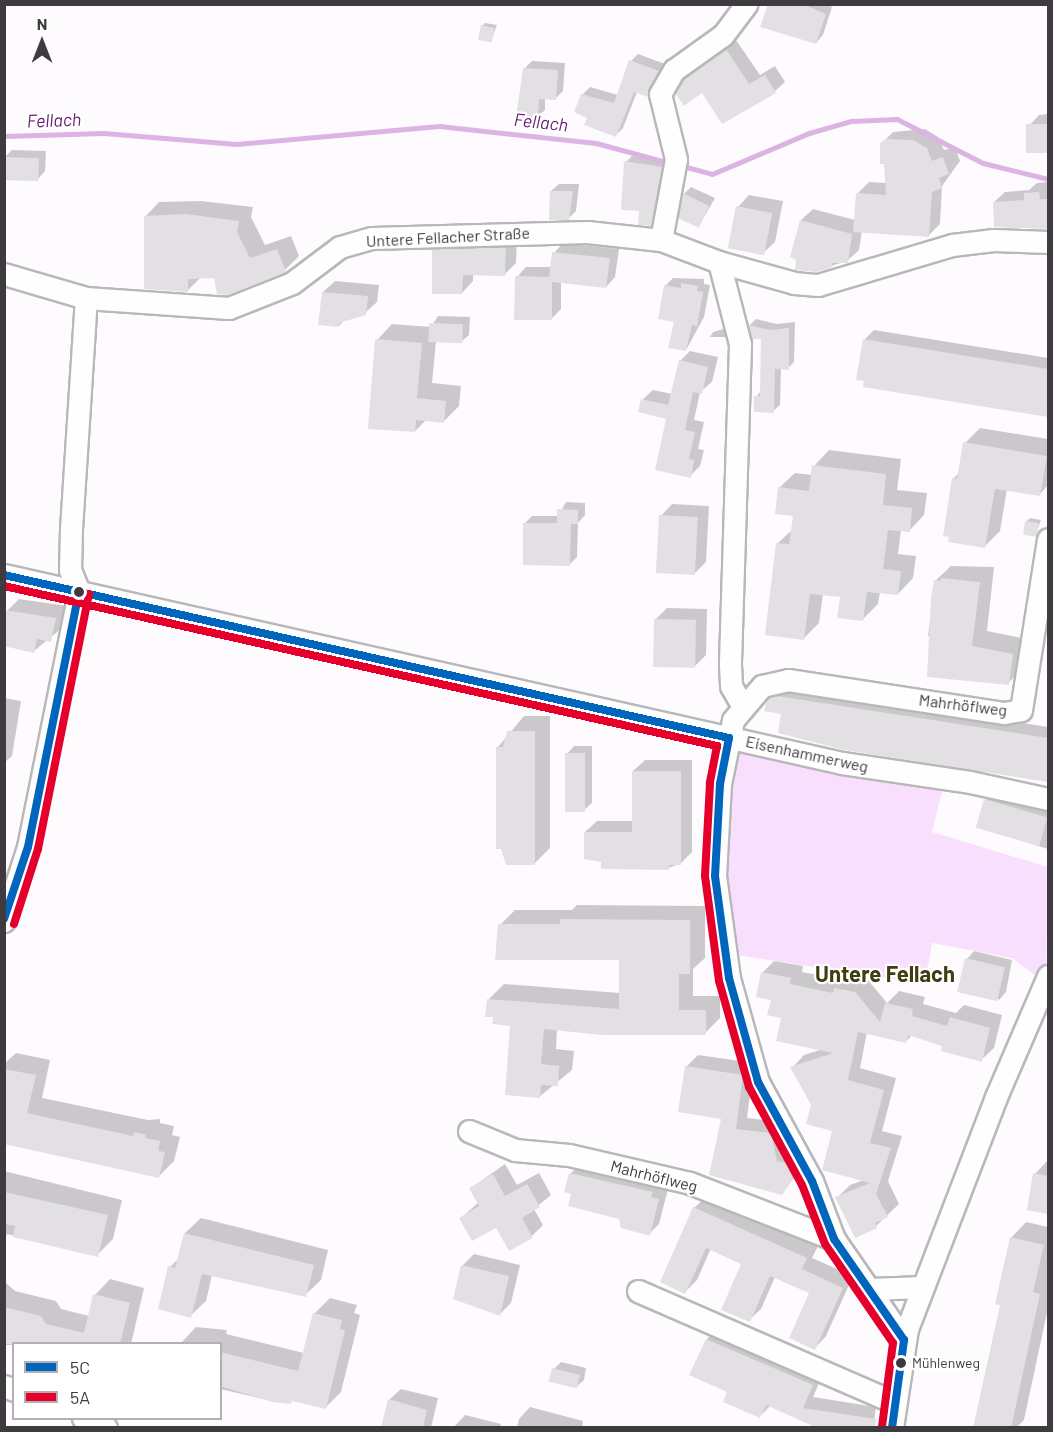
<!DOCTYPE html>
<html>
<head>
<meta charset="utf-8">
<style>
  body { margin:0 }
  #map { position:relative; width:1053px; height:1432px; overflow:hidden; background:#fdfbfe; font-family:Barlow,sans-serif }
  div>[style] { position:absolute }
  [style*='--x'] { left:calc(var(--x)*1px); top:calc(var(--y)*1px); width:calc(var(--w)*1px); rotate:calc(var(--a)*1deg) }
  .green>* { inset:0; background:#f9dffe }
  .shadow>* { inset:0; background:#0003 }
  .stream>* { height:5px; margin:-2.5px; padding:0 2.5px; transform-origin:2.5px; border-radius:2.5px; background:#dbb4e3 }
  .building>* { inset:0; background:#e3e0e4; transform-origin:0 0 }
  .roads { filter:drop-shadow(2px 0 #bab7ba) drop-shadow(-2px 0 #bab7ba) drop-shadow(0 2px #bab7ba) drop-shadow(0 -2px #bab7ba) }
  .minor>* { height:21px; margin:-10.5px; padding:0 10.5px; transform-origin:10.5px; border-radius:10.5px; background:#fffeff }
  .bus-1>* { height:8px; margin:-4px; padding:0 4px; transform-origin:4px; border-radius:4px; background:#0065bd }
  .bus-2>* { height:8px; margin:-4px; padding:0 4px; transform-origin:4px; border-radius:4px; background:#e4002b }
  .dots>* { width:16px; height:16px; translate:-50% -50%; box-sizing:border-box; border:3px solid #fff; border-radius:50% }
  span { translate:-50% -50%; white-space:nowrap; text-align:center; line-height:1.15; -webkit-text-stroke:4.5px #fff; paint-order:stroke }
  .bus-label { font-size:14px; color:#3e3a3f }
  .left { translate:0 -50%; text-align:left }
  .street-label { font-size:16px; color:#3e3a3f }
  .water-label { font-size:18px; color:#652272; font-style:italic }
  .district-label { font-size:22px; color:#403d13; font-weight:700 }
  .frame { position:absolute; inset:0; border:6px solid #3e3a3f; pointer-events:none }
  .legend { position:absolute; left:12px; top:1342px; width:210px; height:78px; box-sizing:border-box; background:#fff; border:2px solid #b2b0b2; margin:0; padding:8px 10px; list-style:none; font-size:18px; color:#3e3a3f }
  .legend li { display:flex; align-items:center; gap:12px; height:30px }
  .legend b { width:30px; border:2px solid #b2b0b2 }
  .north { position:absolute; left:12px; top:12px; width:60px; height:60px; -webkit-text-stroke:4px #fff; paint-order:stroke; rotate:0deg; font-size:16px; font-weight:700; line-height:24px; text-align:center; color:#3e3a3f }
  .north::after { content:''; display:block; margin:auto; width:21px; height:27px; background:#3e3a3f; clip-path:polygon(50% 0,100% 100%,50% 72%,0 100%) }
</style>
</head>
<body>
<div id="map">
  <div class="green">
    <i style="clip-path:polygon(734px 745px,944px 784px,932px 832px,1048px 867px,1046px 983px,1012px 958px,932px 943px,925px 984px,729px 954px,719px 876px)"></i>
  </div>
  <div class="shadow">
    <i style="clip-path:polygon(769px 4px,824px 4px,832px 7px,823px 35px,816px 43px)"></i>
    <i style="clip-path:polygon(485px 23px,497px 25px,491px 41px,482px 26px)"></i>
    <i style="clip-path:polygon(736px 40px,760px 75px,775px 66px,785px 82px,775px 91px,703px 91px,685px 80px)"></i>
    <i style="clip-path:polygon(638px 54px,665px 64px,655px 88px,647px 96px,637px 92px,623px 128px,615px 136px,589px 117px,582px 95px,590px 87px,618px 95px,631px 61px)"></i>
    <i style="clip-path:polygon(532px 61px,565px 63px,563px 91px,556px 98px,545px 98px,545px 110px,537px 117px,524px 69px)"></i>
    <i style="clip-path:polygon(1048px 114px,1048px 151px,1029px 152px,1028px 127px,1039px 115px)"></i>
    <i style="clip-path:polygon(925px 129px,938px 137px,944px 150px,955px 147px,960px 161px,942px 186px,940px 224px,928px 236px,862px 231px,859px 250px,847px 261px,831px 266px,801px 220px,813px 209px,855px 220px,857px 194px,869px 182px,887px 183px,882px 143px,893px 132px)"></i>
    <i style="clip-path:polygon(12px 150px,46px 151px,45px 171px,38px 179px,4px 158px)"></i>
    <i style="clip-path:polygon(632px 156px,667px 161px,656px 218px,650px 224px,641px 210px,626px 162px)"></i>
    <i style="clip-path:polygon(1048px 182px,1048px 228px,996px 226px,994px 202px,1005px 192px,1029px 190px,1037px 183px)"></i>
    <i style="clip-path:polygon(559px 184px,579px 184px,576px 211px,569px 218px,551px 191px)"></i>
    <i style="clip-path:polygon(691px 187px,715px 198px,699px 226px,684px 194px)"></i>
    <i style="clip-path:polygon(749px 195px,783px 201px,775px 242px,763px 253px,738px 207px)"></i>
    <i style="clip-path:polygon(201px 201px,253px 207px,251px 217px,265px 245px,291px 236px,299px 256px,285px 270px,201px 277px,187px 291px,145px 217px,159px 202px)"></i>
    <i style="clip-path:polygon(517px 236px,516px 263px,505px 274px,473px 274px,473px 281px,462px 293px,434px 250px,446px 238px)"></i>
    <i style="clip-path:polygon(563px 243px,619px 249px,615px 277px,606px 287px,561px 282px,561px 309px,551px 319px,517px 277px,526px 267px,552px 267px,554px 253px)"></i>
    <i style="clip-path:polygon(673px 278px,704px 279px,704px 284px,710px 285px,704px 317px,686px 350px,676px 321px,660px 318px,666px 285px)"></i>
    <i style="clip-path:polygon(335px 281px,379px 285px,377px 302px,365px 313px,345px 319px,339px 326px,323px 292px)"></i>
    <i style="clip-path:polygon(438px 316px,470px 317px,469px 335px,461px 342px,436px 341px,432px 383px,461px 386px,459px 406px,444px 421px,426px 420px,415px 431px,377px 340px,392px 324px,431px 327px)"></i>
    <i style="clip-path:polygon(756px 319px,777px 324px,795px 322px,794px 362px,788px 368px,781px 368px,780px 405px,773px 411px,756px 397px,761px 391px,763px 338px,753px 338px,750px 325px)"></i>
    <i style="clip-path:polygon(727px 328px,725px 337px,710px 337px,713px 332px)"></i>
    <i style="clip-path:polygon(874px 330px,1048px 358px,1048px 416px,865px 386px,864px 340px)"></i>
    <i style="clip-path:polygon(690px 351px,718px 357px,712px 382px,700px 392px,694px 420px,704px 422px,698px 449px,704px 450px,700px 466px,690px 476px,668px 418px,642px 400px,653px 390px,672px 394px,680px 361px)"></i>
    <i style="clip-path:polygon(980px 428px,1048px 439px,1048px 485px,1040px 494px,1007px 489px,1000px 531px,985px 546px,953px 479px,960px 472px,965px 443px)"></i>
    <i style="clip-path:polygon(829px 450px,901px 459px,897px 490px,927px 493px,924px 515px,909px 531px,901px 530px,898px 554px,916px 556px,913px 578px,898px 594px,880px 592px,878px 604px,863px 619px,841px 596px,823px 594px,819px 623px,804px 638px,778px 543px,793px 529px,794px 515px,779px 488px,795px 473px,813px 475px,814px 466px)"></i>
    <i style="clip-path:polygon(566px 502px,585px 503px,585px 515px,578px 523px,577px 557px,570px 564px,525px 523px,532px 516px,558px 516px)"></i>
    <i style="clip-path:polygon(672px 504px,709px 506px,706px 562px,695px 573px,661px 516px)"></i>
    <i style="clip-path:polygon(1030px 518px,1041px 520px,1035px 536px,1026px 522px)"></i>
    <i style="clip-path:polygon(951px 566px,994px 567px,987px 631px,1027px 639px,1024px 667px,1008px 683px,928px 636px,935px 581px)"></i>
    <i style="clip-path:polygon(19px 599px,67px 606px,62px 628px,34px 651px,7px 611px)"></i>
    <i style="clip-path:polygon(667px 608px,707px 609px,706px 655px,694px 667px,655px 620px)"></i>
    <i style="clip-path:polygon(788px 686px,1048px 727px,1048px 781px,803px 739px,783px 713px,765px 709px,767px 702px)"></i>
    <i style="clip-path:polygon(4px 698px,21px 701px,12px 756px,4px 763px)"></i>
    <i style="clip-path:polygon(524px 716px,550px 716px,550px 848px,534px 864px,498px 747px)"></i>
    <i style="clip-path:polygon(574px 746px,592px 746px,592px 803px,584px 810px,567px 754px)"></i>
    <i style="clip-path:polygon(645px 760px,692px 760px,692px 852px,680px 864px,668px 868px,602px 861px,585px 832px,597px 821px,633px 821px,633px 771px)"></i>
    <i style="clip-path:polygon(993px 792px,1048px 808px,1048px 849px,978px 827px,986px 800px)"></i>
    <i style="clip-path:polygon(577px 905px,705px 906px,705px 958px,693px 969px,693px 996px,720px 996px,720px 1018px,705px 1033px,557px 1029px,556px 1049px,574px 1051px,572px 1070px,539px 1097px,512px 1025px,494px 1016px,489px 999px,504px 984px,620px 993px,620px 959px,500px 925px,515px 910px,572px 910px)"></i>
    <i style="clip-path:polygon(974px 951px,1012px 960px,1006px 992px,999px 1000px,967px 959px)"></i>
    <i style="clip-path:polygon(774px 961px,803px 966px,802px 972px,844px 980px,848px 976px,868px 980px,887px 1003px,899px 991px,925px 997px,923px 1004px,956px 1013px,964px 1005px,1002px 1015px,994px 1048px,981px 1060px,912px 1035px,906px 1041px,867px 1032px,860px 1068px,896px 1078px,882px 1131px,902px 1136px,888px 1181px,899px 1204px,876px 1226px,837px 1198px,850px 1185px,864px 1180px,792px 1068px,804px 1055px,823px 1049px,783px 1017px,772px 998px,762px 973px)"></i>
    <i style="clip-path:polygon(16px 1053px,50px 1060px,42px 1098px,148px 1120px,160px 1119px,160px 1123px,174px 1126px,172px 1135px,180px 1137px,174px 1161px,159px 1176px,4px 1143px,4px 1064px)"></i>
    <i style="clip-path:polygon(698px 1055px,754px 1063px,747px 1118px,782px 1122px,804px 1167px,781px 1193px,686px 1067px)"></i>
    <i style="clip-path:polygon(1048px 1160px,1048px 1212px,1028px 1208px,1035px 1174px)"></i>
    <i style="clip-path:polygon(505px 1164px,517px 1185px,539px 1173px,551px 1195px,534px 1209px,543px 1225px,532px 1236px,461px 1218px,479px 1202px,471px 1188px)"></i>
    <i style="clip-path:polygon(580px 1164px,662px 1182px,660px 1187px,668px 1189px,659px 1224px,649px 1234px,620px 1218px,570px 1174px)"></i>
    <i style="clip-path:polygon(4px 1171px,122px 1200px,113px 1239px,97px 1255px,7px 1234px,4px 1241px)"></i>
    <i style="clip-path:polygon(706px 1197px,818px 1246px,812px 1258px,853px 1276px,826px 1336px,815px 1348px,811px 1293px,775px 1277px,761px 1309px,749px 1320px,743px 1263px,711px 1248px,697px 1280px,685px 1292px,694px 1208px)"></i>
    <i style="clip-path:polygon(201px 1218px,328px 1250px,321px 1280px,305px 1295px,212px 1275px,206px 1301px,190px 1316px,170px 1267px,180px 1257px,185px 1233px)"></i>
    <i style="clip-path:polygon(1026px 1222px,1048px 1227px,1048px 1308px,1024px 1420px,1016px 1428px,975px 1428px,1002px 1304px,1011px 1238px)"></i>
    <i style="clip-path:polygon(474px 1254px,520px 1265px,511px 1303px,500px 1314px,462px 1266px)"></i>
    <i style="clip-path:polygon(110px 1279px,144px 1288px,131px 1344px,4px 1345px,4px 1281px,15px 1291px,56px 1301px,61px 1309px,89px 1316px,95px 1295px)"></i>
    <i style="clip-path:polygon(330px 1298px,357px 1305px,354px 1313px,360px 1315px,341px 1392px,326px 1407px,294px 1400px,272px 1401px,220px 1389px,220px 1344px,180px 1344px,196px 1327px,227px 1330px,226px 1334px,304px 1353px,314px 1314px)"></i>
    <i style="clip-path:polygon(718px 1328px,823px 1374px,813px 1397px,876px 1407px,873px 1428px,771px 1405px,760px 1416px,729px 1391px,707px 1339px)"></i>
    <i style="clip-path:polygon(561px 1362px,586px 1368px,584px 1380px,576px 1387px,554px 1369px)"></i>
    <i style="clip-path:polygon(401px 1389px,438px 1398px,431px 1428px,383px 1428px,389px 1400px)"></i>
    <i style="clip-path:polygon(530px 1407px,583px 1421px,582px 1428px,517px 1428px,519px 1419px)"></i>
    <i style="clip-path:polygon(465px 1415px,501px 1424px,500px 1428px,453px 1428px)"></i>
  </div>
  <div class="stream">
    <i style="--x:4;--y:136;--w:100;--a:-1.7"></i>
    <i style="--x:104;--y:133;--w:133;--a:4.7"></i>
    <i style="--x:237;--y:144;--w:203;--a:-5.1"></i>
    <i style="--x:439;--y:126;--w:158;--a:6.2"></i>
    <i style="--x:596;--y:143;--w:77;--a:15.1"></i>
    <i style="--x:679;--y:165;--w:34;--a:15"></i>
    <i style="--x:712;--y:174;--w:105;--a:-22.9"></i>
    <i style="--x:809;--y:133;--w:44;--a:-15.9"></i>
    <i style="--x:851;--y:121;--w:46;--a:-2.5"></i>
    <i style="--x:897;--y:119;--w:97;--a:27.1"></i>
    <i style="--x:983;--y:163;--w:67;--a:13.8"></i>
  </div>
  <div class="building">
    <i style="clip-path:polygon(768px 4px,802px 4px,826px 14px,816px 44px,760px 27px)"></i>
    <i style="left:481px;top:25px;width:14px;height:15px;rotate:12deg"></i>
    <i style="clip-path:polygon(726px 49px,749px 84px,765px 75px,776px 93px,722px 124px,702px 93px,684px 106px,675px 93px,684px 79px)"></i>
    <i style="clip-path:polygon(629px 60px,659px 71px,648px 97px,634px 92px,616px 137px,584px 125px,587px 118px,574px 112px,581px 94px,614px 103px)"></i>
    <i style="clip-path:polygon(523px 68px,558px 70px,556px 100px,539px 99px,538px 119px,516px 118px)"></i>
    <i style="left:1048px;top:124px;width:29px;height:22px;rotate:90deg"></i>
    <i style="clip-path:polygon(886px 139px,913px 140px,927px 148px,932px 161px,943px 157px,949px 174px,939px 178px,942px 188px,932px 192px,929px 237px,853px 232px,856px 193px,886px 195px,884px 164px,880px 164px,880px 143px)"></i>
    <i style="left:4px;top:157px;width:35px;height:23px;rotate:2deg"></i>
    <i style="clip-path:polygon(624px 161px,662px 167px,651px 226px,638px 225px,639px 211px,621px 210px)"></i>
    <i style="clip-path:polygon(550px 191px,573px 191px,569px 220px,549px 220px)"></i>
    <i style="clip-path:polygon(1039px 192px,1040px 199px,1048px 199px,1048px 229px,994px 227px,993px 202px,1024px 200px,1024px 193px)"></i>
    <i style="clip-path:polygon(683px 193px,709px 206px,699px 228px,678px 218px)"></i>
    <i style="left:736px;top:206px;width:37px;height:43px;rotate:11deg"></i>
    <i style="clip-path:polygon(186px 214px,239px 221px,237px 232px,250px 258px,277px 249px,286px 272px,227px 295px,217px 294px,214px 278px,188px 279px,188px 292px,144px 289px,144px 216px)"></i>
    <i style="clip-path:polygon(800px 220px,852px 234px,848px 263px,832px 263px,832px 267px,817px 272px,795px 270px,796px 260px,790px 257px)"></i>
    <i style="clip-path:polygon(506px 247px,505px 276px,463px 275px,462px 294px,432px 294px,432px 249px)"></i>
    <i style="clip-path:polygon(552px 252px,610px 258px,606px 288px,552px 282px,552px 320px,514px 320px,515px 276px,549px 277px)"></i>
    <i style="clip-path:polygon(681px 283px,698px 286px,697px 291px,703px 292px,697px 326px,692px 325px,686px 351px,668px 348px,674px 322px,658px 319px,664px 285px,681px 288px)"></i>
    <i style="clip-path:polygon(322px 292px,368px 296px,366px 315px,339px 323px,339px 327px,318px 325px)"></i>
    <i style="left:429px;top:323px;width:34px;height:19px;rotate:2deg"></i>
    <i style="clip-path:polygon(748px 325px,770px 330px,789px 328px,789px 370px,775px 369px,774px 413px,754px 412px,754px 396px,760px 396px,761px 339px,752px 339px)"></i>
    <i style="clip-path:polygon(375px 339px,422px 343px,417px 398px,446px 401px,444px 423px,416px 420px,415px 432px,368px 429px)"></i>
    <i style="clip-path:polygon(863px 339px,1048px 369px,1048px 417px,863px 387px,864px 381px,856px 380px)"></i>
    <i style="clip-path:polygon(679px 360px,708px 367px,702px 394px,693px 392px,685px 430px,695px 432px,689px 459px,694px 460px,691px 478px,655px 470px,666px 419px,638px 412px,641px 399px,668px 405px)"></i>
    <i style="clip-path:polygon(963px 442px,1047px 456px,1040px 496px,995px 489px,985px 548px,948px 542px,949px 537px,943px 536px,952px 478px,957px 479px)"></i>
    <i style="clip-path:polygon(812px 465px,886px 474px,883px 505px,912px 508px,910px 532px,888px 530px,883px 569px,901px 571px,898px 595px,867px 592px,863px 621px,837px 618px,840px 597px,810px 594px,804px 640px,765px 635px,776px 543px,789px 544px,793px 516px,775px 514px,778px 487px,809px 491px)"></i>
    <i style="clip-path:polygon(557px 509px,578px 510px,578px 524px,571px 524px,570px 566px,523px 565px,523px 523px,557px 523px)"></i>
    <i style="left:659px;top:515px;width:39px;height:58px;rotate:3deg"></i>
    <i style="left:1025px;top:521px;width:14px;height:14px;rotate:8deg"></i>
    <i style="clip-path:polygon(941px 578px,980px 582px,972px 646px,1013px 654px,1009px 685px,927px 677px,931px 598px,934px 580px,941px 581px)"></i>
    <i style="clip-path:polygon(4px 610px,56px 618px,51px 642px,37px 639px,34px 653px,4px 646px)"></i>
    <i style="left:654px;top:619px;width:42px;height:48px;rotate:1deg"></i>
    <i style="clip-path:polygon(777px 696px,1048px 738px,1048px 782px,844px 750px,778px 733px,781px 714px,764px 711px,769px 697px)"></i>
    <i style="clip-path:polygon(507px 731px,535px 731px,535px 865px,506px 865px,501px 849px,496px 849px,496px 747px,503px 747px)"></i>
    <i style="left:565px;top:753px;width:20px;height:59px"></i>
    <i style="clip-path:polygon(632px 771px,681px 771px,681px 865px,669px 865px,669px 870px,601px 869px,601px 862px,584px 859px,584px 832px,632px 832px)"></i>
    <i style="left:984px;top:799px;width:66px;height:30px;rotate:16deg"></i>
    <i style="clip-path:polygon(560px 919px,690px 920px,690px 974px,679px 974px,679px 1010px,706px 1010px,706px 1035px,602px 1035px,544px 1029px,541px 1064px,559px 1066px,558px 1086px,541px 1085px,540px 1098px,505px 1095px,510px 1026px,492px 1024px,493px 1017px,485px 1017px,487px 999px,619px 1009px,619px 960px,495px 960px,498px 924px,560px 924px)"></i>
    <i style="left:965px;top:958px;width:41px;height:35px;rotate:13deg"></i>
    <i style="clip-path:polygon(761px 972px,791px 978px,790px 984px,833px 993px,834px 988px,855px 992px,880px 1022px,885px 1003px,913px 1009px,912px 1016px,947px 1026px,950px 1017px,990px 1028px,982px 1062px,941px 1051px,942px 1046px,908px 1035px,906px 1043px,858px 1032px,848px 1080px,884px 1090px,870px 1143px,891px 1148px,876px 1194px,888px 1217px,875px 1223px,877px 1228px,855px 1238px,835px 1197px,870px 1183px,822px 1170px,832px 1131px,806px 1124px,811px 1105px,790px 1067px,833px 1053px,776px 1041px,781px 1018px,767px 1015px,771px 1000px,756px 997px)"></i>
    <i style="clip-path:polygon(685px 1066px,743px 1075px,736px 1129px,771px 1133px,777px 1161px,786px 1163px,793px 1179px,782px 1195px,709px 1175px,721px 1119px,678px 1112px)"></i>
    <i style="clip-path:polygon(4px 1069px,36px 1075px,27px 1113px,133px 1136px,134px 1132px,146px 1135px,145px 1138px,160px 1141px,158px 1151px,165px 1152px,159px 1178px,4px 1144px)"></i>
    <i style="clip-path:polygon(569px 1173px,653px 1192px,651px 1197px,659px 1199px,650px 1236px,621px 1228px,619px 1219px,568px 1206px,571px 1194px,564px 1192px)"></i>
    <i style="clip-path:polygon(1033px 1173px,1048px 1176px,1048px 1214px,1027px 1210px)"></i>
    <i style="clip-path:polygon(493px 1174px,505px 1196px,527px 1184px,540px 1207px,522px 1218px,533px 1238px,509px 1251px,496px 1228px,472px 1241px,459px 1218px,479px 1206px,469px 1188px)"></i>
    <i style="clip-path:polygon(4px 1192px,108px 1215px,98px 1257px,13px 1237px,15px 1226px,4px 1224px)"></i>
    <i style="clip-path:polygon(693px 1207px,807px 1258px,802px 1269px,843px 1288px,815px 1350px,789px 1338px,809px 1293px,770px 1276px,750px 1322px,721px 1310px,741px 1264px,706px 1248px,685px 1294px,660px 1282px)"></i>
    <i style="clip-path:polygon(184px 1233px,314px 1265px,306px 1297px,202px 1274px,191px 1318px,158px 1309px,168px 1266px,175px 1268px)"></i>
    <i style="clip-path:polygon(1010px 1237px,1044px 1245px,1033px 1292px,1040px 1294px,1011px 1428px,973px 1428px,1000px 1305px,995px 1304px)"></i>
    <i style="clip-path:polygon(461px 1265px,509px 1276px,500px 1316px,453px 1299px)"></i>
    <i style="clip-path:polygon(93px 1294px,130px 1303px,120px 1344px,4px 1344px,4px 1307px,41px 1316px,46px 1324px,84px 1333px)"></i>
    <i style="clip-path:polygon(313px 1313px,342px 1320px,340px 1329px,345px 1330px,326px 1409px,292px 1401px,291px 1404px,272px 1402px,220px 1386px,220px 1352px,298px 1371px)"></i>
    <i style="clip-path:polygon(706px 1339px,813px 1385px,803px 1408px,876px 1419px,875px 1428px,817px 1428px,766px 1405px,760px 1418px,723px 1402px,727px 1392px,689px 1375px)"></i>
    <i style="left:552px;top:1368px;width:29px;height:14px;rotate:14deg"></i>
    <i style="clip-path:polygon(388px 1399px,427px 1410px,423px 1428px,381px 1428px)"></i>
  </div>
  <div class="roads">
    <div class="minor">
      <i style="--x:661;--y:240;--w:82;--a:-79.5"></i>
      <i style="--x:676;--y:159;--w:67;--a:-103.8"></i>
      <i style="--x:660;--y:94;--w:28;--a:-60"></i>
      <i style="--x:674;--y:70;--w:60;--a:-35.5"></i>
      <i style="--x:723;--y:35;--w:39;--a:-53"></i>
      <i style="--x:719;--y:262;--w:85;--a:75.6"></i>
      <i style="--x:740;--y:344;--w:321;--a:91.8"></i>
      <i style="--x:730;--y:665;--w:21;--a:87"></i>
      <i style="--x:731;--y:686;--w:24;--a:60"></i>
      <i style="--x:4;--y:274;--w:85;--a:16.3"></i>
      <i style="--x:86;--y:298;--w:143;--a:4"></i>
      <i style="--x:229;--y:308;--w:68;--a:-21.6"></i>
      <i style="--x:292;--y:283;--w:60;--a:-36.9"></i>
      <i style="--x:340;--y:247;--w:33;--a:-16"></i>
      <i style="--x:372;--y:238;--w:215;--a:-1.6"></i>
      <i style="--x:587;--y:232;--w:74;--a:6.2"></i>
      <i style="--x:661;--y:240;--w:62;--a:20.8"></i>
      <i style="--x:719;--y:262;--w:78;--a:15.6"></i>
      <i style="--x:794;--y:283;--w:24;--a:5"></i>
      <i style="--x:818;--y:285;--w:140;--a:-16.6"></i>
      <i style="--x:952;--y:245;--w:42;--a:-6.8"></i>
      <i style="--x:994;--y:240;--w:54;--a:2.1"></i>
      <i style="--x:4;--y:575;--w:859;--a:12.64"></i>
      <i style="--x:842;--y:763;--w:129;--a:8.4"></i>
      <i style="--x:970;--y:782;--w:80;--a:12.3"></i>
      <i style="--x:79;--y:592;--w:24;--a:-112"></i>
      <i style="--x:70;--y:570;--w:41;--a:-88.6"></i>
      <i style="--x:71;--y:529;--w:231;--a:-86.3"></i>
      <i style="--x:4;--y:921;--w:78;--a:-72"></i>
      <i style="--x:28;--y:847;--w:260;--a:-78.7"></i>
      <i style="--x:469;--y:1131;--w:50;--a:22.4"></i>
      <i style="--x:515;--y:1150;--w:54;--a:5.3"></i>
      <i style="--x:569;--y:1155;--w:124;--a:13"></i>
      <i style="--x:690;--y:1183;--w:155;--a:21.3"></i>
      <i style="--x:869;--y:1289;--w:54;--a:-2.1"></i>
      <i style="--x:638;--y:1291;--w:280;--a:23.5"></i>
      <i style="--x:904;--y:1340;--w:123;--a:-124.7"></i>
      <i style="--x:834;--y:1239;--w:62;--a:-110.8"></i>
      <i style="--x:812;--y:1181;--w:113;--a:-118.6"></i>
      <i style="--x:758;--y:1082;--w:108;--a:-105.6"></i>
      <i style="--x:729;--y:978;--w:103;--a:-97.8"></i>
      <i style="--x:715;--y:876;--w:92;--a:-86.9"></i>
      <i style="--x:720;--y:784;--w:65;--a:-78.5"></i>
      <i style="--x:733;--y:720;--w:45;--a:-49.5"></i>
      <i style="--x:762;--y:686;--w:27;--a:-13"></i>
      <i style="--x:788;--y:680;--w:219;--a:8.7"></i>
      <i style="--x:1004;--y:713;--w:17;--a:-10"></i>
      <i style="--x:1021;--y:710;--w:173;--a:-81"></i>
      <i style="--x:4;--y:1386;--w:11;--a:22"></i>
      <i style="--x:83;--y:1418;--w:25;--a:23"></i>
      <i style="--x:892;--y:1428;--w:100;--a:-81.4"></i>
      <i style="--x:907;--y:1329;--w:248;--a:-69"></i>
      <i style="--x:996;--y:1097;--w:132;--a:-66.7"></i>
    </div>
  </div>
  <div class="bus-1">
    <i style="--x:4;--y:575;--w:743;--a:12.67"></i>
    <i style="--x:729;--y:738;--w:47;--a:101.1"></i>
    <i style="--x:720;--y:784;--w:92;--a:93.1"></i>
    <i style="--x:715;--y:876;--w:103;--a:82.2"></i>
    <i style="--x:729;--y:978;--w:108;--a:74.4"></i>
    <i style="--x:758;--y:1082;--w:113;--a:61.4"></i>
    <i style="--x:812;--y:1181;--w:62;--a:69.2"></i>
    <i style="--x:834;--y:1239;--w:123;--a:55.3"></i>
    <i style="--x:4;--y:919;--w:76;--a:-71.6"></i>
    <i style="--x:28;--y:847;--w:260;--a:-78.7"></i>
    <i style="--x:892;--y:1428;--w:89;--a:-82.2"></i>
  </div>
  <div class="bus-2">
    <i style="--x:4;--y:586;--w:731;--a:12.65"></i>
    <i style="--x:717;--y:746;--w:38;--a:101"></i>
    <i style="--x:710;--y:783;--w:93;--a:93.1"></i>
    <i style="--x:705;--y:876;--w:106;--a:82.4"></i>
    <i style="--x:719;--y:981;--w:110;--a:74.2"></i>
    <i style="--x:749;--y:1087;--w:111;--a:61.6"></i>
    <i style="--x:802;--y:1185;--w:63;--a:68.7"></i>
    <i style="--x:825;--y:1244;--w:120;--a:55.5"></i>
    <i style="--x:893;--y:1343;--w:85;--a:97.5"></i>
    <i style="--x:14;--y:924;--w:79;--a:-72.3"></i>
    <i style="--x:38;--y:849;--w:260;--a:-78.7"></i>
  </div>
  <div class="dots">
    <i style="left:79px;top:592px;background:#3e3a3f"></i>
    <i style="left:901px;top:1363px;background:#3e3a3f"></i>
  </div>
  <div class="bus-label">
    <span class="left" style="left:912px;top:1363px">Mühlenweg</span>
  </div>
  <div class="street-label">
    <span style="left:448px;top:237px;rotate:-3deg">Untere Fellacher Straße</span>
    <span style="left:963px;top:705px;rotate:7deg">Mahrhöflweg</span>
    <span style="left:807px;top:754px;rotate:12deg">Eisenhammerweg</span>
    <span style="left:654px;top:1176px;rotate:14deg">Mahrhöflweg</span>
  </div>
  <div class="water-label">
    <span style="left:54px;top:120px;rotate:-2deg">Fellach</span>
    <span style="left:541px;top:122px;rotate:6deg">Fellach</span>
  </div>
  <div class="district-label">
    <span style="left:885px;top:974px">Untere Fellach</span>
  </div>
  <div class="frame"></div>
  <ul class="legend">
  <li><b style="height:8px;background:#0065bd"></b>5C</li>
  <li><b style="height:8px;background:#e4002b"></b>5A</li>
  </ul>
  <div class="north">N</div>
</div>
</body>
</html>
